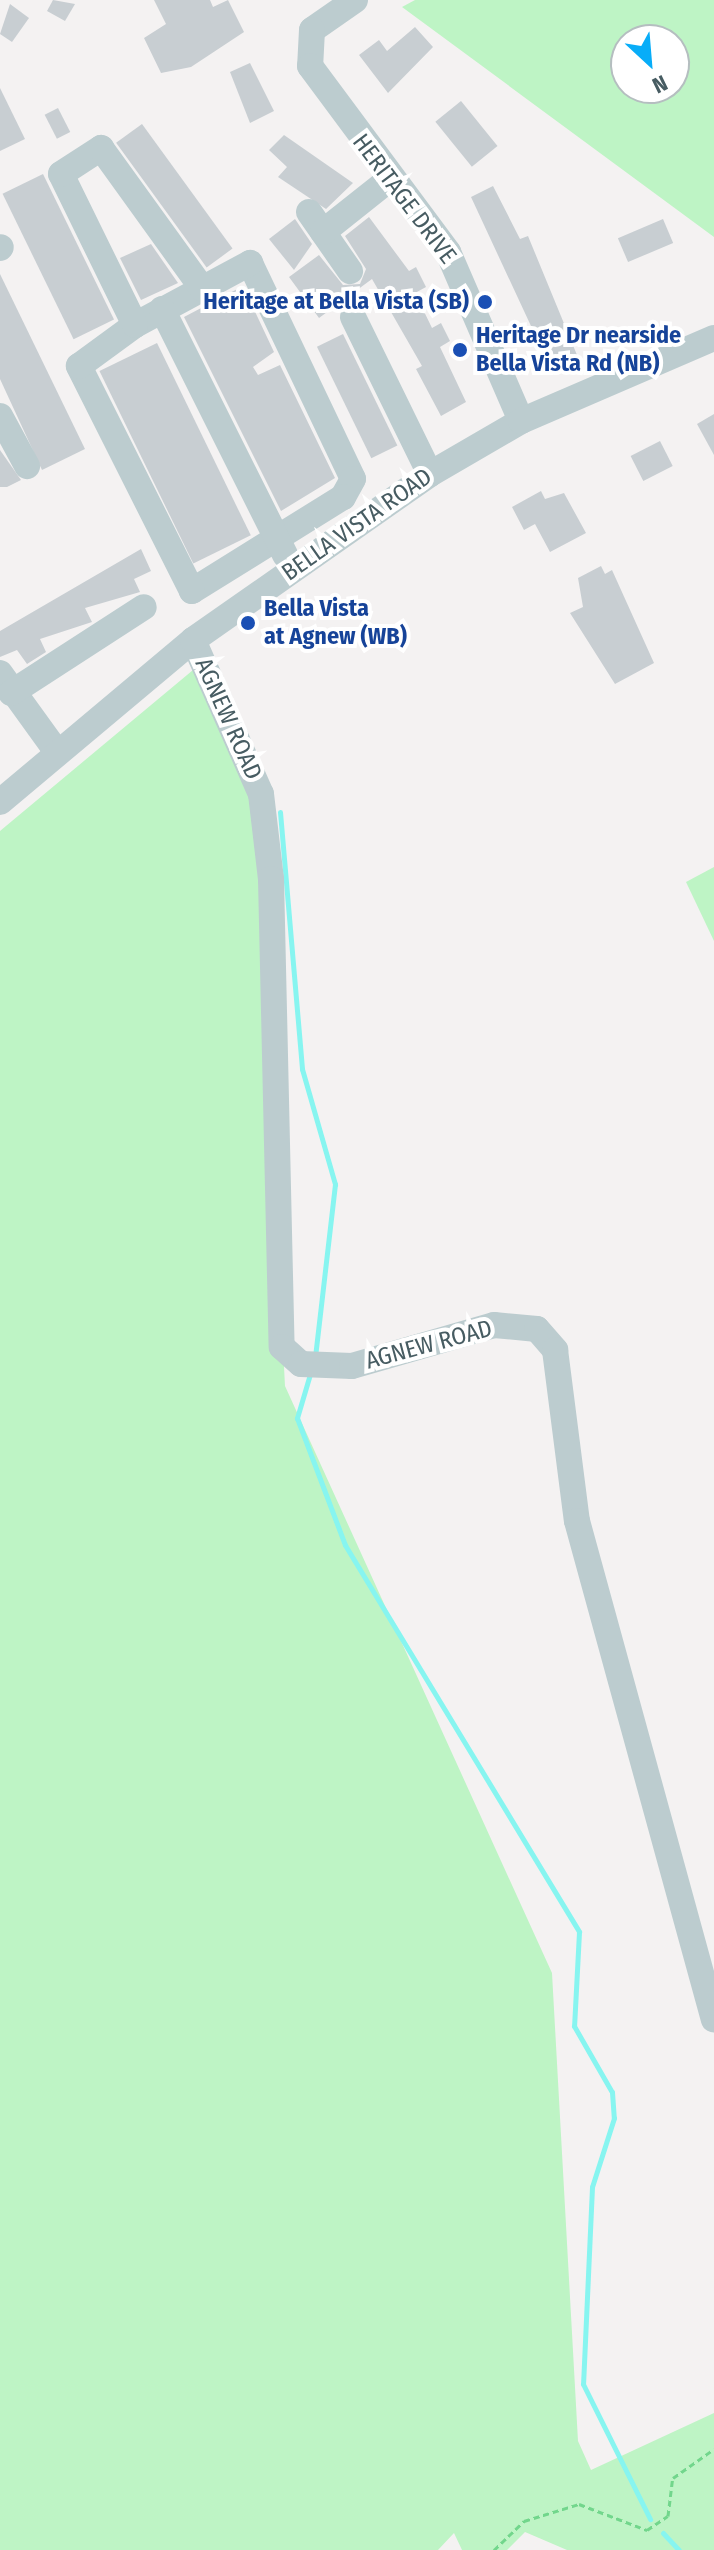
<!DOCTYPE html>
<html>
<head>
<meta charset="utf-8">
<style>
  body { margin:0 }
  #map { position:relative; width:714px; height:2550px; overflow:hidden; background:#f4f2f2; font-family:"Fira Sans Condensed",sans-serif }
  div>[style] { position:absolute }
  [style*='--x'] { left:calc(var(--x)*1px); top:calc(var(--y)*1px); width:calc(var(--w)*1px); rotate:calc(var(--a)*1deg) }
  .green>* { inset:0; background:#bef4c5 }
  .stream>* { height:5px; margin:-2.5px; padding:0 2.5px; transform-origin:2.5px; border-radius:2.5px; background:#87f5f0 }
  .building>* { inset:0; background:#c8ced2; transform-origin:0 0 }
  .path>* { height:3px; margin-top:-1.5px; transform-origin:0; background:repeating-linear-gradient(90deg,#72d68c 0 6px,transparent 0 10px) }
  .minor>* { height:26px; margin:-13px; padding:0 13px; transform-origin:13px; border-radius:13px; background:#bccccf }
  .dots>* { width:22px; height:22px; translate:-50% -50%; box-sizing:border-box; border:4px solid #fff; border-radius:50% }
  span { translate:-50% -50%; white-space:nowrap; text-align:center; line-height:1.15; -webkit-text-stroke:8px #fff; paint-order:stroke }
  .street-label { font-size:24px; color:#475c62 }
  .transit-label { font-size:24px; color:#164399; font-weight:700 }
  .right { translate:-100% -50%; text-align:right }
  .left { translate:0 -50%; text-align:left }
  .north { position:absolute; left:610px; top:24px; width:80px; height:80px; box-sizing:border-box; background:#fff; border:2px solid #b5bec0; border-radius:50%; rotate:154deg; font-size:22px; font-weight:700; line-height:32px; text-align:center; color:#475c62 }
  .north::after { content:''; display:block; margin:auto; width:28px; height:36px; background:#08adf8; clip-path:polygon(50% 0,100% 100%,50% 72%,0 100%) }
</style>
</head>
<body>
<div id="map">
  <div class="green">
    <i style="clip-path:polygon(evenodd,415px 0,714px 0,714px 237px,402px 7px,415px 0,626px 40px,674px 40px,674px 88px,626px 88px,626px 40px)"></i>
    <i style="clip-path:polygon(205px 660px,255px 796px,285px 1386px,552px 1973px,578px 2441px,591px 2470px,714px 2413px,714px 2550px,567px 2550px,525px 2532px,507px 2550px,462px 2550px,454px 2533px,438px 2550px,0 2550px,0 831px)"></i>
    <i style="clip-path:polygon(714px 867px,714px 941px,686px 882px)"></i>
  </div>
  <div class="stream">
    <i style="--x:280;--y:812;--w:258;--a:85.1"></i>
    <i style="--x:302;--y:1069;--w:120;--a:74"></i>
    <i style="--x:335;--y:1184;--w:174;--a:96.6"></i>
    <i style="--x:310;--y:1374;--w:46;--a:106.5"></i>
    <i style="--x:297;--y:1418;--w:136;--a:69.3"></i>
    <i style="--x:345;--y:1545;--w:452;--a:58.8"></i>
    <i style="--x:579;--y:1932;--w:94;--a:93"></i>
    <i style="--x:574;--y:2026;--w:76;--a:60.1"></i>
    <i style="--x:612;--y:2092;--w:26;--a:86"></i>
    <i style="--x:614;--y:2118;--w:72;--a:107.7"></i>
    <i style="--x:592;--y:2187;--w:197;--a:92.6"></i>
    <i style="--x:583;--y:2384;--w:151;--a:63.6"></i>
    <i style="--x:663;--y:2533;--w:23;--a:47"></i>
  </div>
  <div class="building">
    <i style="clip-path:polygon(53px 0,75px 4px,65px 21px,47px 11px)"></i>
    <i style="clip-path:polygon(154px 0,210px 0,213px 7px,228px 0,244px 32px,191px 67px,161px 73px,144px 38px,166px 24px)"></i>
    <i style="clip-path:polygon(10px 4px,29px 18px,12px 42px,0 34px)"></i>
    <i style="clip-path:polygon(415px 27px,433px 47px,388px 93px,359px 55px,379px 40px,387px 51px)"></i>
    <i style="clip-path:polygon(250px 63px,274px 111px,250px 123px,230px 72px)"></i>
    <i style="clip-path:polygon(0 88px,25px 139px,0 151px)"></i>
    <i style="left:461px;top:101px;width:58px;height:33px;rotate:51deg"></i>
    <i style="left:58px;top:108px;width:27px;height:15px;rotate:63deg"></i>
    <i style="left:142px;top:124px;width:154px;height:32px;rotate:54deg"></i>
    <i style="clip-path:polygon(284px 135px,353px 183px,326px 209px,278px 177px,287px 167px,269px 150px)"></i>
    <i style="left:43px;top:174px;width:162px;height:45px;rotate:64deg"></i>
    <i style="clip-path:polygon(493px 186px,520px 239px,528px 236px,577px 355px,550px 367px,471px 197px)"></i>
    <i style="clip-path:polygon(369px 217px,409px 271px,416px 267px,426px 287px,415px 293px,432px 328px,441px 323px,450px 341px,440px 347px,466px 402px,441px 416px,416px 369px,422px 366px,372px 279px,319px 318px,289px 277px,319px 255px,343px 285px,360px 284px,366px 269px,345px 236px)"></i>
    <i style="clip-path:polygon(295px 219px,312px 244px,294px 270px,269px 239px)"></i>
    <i style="left:663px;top:219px;width:26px;height:49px;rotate:67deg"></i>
    <i style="clip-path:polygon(151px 244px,178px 283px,141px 300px,120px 258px)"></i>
    <i style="clip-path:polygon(0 274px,85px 449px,42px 470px,0 379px)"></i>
    <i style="clip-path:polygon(243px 286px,274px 352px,253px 367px,258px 375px,280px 365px,335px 478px,281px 511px,184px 317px)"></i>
    <i style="left:343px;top:334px;width:124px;height:29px;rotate:64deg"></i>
    <i style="left:157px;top:343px;width:214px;height:64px;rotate:64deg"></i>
    <i style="clip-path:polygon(714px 414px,714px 455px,697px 424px)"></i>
    <i style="left:660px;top:441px;width:28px;height:33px;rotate:63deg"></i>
    <i style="clip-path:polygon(0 450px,21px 480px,7px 487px,0 487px)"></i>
    <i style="clip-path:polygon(541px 491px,545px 499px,564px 493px,586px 533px,550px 552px,535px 524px,524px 530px,512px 507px)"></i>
    <i style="clip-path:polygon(141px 549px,151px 571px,134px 579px,140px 592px,85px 608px,92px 622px,40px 639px,46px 652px,27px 664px,17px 650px,0 657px,0 631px)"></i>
    <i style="clip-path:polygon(601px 566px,605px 574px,612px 570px,654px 663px,615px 684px,570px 613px,583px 607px,578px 578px)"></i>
  </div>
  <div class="path">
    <i style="--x:494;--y:2550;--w:42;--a:-44"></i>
    <i style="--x:524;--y:2521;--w:58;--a:-17.2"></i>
    <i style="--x:579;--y:2504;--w:73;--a:20.9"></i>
    <i style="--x:647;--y:2530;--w:25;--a:-34"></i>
    <i style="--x:668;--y:2516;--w:38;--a:-83"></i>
    <i style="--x:673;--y:2478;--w:50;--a:-35.3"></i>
  </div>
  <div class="minor">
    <i style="--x:355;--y:0;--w:52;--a:145.1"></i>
    <i style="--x:312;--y:30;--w:36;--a:93"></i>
    <i style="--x:310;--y:66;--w:232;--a:53.4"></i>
    <i style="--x:448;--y:252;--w:184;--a:66.6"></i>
    <i style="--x:309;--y:212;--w:72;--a:55.2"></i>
    <i style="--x:323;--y:232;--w:87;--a:-38.5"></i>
    <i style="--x:0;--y:248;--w:1;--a:-45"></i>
    <i style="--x:250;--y:263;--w:239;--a:64.5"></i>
    <i style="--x:353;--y:479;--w:21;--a:119"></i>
    <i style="--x:343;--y:497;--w:178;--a:148.1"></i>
    <i style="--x:192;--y:591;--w:252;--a:-116.7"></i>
    <i style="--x:79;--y:366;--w:69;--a:-36.2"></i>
    <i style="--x:135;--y:325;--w:131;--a:-28.3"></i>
    <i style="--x:162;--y:309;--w:275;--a:63.4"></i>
    <i style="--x:353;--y:317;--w:175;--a:63.9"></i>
    <i style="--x:135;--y:325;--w:168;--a:-116.1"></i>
    <i style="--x:61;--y:174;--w:48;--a:-33"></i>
    <i style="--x:101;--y:148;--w:173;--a:54.2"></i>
    <i style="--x:0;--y:416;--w:57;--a:61.6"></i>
    <i style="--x:193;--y:640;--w:168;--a:66.2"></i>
    <i style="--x:261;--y:794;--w:86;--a:83.3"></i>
    <i style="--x:271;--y:879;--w:468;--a:88.7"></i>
    <i style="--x:282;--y:1347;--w:25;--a:42"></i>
    <i style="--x:301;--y:1364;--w:51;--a:2.2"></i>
    <i style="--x:352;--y:1366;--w:148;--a:-16.1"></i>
    <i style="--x:494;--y:1325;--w:43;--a:5.3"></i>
    <i style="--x:537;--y:1329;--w:28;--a:49"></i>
    <i style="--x:555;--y:1350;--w:172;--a:82.7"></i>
    <i style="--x:577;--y:1521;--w:517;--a:74.65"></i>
    <i style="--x:0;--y:673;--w:97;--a:54.2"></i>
    <i style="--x:11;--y:693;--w:158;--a:-32.9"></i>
    <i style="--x:0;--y:802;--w:252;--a:-40"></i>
    <i style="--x:193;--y:640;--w:289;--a:-35"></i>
    <i style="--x:430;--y:474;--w:105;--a:-30.2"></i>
    <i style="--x:521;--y:421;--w:210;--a:-23.3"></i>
  </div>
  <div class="dots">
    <i style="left:485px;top:302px;background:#1a4fb4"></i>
    <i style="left:460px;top:350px;background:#1a4fb4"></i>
    <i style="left:248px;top:623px;background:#1a4fb4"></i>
  </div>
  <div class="street-label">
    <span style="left:404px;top:199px;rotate:53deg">HERITAGE DRIVE</span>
    <span style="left:357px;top:525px;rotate:-35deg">BELLA VISTA ROAD</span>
    <span style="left:228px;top:719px;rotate:66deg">AGNEW ROAD</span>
    <span style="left:429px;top:1345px;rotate:-15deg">AGNEW ROAD</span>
  </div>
  <div class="transit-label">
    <span class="right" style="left:469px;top:302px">Heritage at Bella Vista (SB)</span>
    <span class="left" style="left:476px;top:350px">Heritage Dr nearside<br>Bella Vista Rd (NB)</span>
    <span class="left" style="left:264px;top:623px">Bella Vista<br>at Agnew (WB)</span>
  </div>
  <div class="north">N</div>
</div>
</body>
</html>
